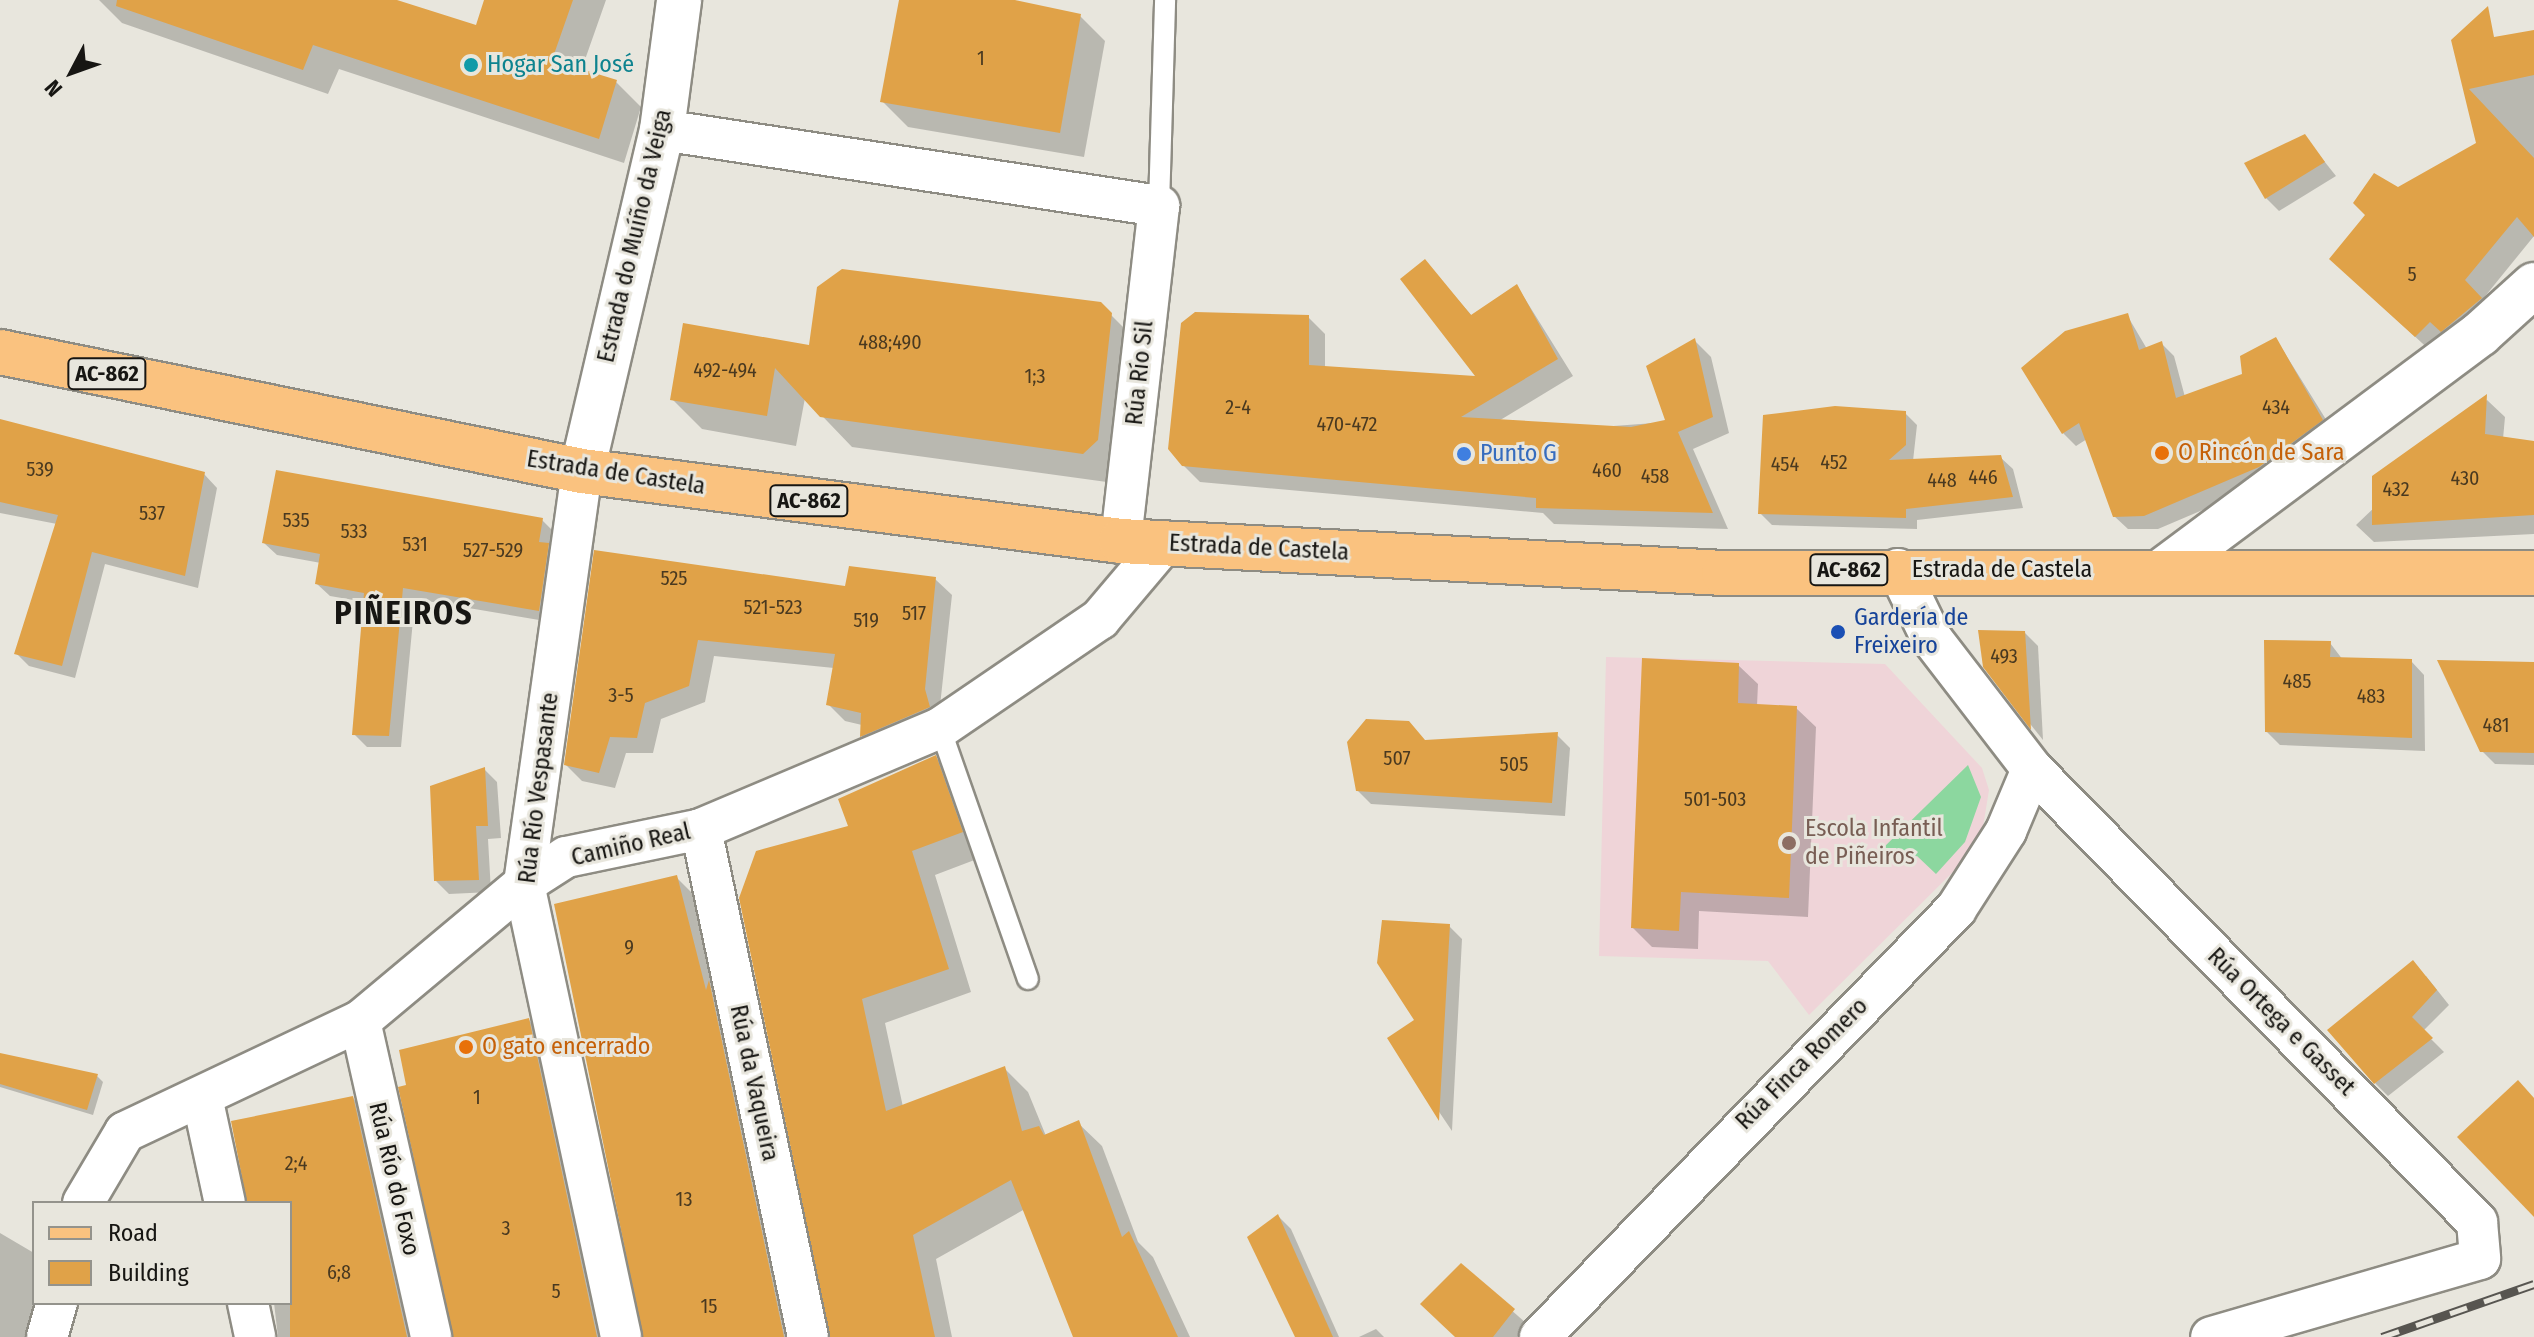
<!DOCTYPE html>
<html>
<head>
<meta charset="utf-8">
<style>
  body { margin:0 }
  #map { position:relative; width:2534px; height:1337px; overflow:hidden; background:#e8e6dd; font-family:"Fira Sans Condensed",sans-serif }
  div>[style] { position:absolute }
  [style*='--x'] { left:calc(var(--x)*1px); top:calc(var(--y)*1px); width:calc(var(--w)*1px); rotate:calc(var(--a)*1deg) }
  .education>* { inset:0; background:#efd4d8 }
  .green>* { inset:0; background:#8cd79f }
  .shadow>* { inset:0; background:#0003 }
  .building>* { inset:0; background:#e0a248 }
  .roads { filter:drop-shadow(2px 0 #8e8c83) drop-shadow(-2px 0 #8e8c83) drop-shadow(0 2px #8e8c83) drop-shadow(0 -2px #8e8c83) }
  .service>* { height:20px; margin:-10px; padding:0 10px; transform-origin:10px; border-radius:10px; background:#fff }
  .minor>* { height:40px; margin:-20px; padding:0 20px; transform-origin:20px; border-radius:20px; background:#fff }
  .tertiary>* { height:44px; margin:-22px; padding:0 22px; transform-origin:22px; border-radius:22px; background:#fff }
  .primary>* { height:44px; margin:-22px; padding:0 22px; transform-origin:22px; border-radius:22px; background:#fac27f }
  .rail>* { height:9px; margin-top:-4.5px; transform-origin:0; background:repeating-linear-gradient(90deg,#e8e6dd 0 18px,#575550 0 36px); box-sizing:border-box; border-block:2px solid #575550 }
  .dots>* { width:22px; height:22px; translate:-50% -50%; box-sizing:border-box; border:4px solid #e8e6dd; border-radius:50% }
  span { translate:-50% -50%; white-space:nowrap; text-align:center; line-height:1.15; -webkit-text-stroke:6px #e8e6dd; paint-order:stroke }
  .number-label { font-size:20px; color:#493920 }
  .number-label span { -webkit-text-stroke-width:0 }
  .shield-label span { padding:2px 6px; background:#e8e6dd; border:2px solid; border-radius:6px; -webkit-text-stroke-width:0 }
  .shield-label { font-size:22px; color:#171613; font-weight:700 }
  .culture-label { font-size:24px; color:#0d838f }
  .left { translate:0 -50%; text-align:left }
  .street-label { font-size:24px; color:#171613 }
  .food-label { font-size:24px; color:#c56008 }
  .shop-label { font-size:24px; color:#366cbe }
  .transit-label { font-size:24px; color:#164399 }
  .education-label { font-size:24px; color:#785e54 }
  .district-label { font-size:32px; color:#171613; font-weight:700; letter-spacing:2px }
  .legend { position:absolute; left:32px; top:1201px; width:260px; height:104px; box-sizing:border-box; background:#e8e6dd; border:2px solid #94938c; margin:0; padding:10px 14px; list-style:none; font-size:24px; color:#171613 }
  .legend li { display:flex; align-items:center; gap:16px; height:40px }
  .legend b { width:40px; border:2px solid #94938c }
  .north { position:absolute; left:32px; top:32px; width:80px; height:80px; -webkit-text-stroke:6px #e8e6dd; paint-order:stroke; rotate:229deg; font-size:22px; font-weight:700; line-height:32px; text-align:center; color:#171613 }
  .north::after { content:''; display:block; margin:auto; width:28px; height:36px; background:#171613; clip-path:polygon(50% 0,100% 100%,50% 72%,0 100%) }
</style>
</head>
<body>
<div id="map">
  <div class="education">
    <i style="clip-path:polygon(1606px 657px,1885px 664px,1982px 768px,1989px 790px,1983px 827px,1967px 858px,1809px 1015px,1768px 961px,1599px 956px)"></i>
  </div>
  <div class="green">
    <i style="clip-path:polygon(1968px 765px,1981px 797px,1965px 842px,1936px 874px,1917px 856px,1896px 863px,1882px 849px)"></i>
  </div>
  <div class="shadow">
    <i style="clip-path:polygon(99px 0,390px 0,478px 28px,487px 0,606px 0,581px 71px,616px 82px,641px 107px,624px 163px,339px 69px,328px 94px,122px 23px)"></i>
    <i style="clip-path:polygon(901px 0,1005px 0,1080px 16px,1105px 41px,1084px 157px,908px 127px,883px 102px)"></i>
    <i style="clip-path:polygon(2534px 32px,2534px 236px,2482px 300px,2499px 318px,2434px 354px,2350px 277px,2398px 189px,2478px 144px,2455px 45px)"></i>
    <i style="clip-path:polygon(2305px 137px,2336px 176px,2279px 211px,2266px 198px)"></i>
    <i style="clip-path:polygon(1425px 262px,1473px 317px,1517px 286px,1573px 376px,1497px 422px,1586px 428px,1668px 422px,1695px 341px,1711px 357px,1729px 433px,1693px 449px,1728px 529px,1554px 524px,1543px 513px,1200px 482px,1183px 465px,1308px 317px,1325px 334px,1325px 368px,1480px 378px)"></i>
    <i style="clip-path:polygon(1100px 304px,1141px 345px,1114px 483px,852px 447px,805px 398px,796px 446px,702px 429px,672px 399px,811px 347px)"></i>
    <i style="clip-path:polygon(2127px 315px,2147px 349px,2161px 343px,2174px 356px,2185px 397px,2244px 376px,2276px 339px,2335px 434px,2273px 480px,2158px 529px,2128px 529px,2114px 516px,2087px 439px,2076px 446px,2063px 433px)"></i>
    <i style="clip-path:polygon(2487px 400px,2505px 417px,2503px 439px,2534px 443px,2534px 534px,2374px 542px,2356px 525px)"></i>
    <i style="clip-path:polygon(1905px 413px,1917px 425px,1913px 461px,2000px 457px,2013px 469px,2023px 508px,1917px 520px,1917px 529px,1772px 525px,1760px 513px)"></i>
    <i style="clip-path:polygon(0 424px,204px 474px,217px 488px,198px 588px,105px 564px,75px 678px,29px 666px,16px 653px,57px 524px,0 513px)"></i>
    <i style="clip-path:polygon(542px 520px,555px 533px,551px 622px,415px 599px,401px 747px,367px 747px,354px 734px,365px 602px,330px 596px,317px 584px,321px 563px,277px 555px,264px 543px)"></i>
    <i style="clip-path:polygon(596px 552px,846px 588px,935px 579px,952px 595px,940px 706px,878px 752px,862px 736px,862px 725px,845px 721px,828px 704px,834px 668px,714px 656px,705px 702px,661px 719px,653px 753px,626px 753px,615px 788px,582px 781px,566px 765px)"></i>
    <i style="clip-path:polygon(2025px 633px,2038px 646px,2043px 740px,1984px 666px)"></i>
    <i style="clip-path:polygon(2330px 643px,2343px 660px,2411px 661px,2424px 675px,2425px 751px,2280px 745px,2267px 732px)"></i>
    <i style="clip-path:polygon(2534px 664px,2534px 765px,2495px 764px,2482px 751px)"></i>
    <i style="clip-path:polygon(1738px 665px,1758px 684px,1757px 706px,1796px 708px,1816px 727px,1808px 917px,1699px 911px,1698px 949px,1652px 947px,1633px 928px)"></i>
    <i style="clip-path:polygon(1557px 735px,1570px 748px,1565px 816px,1371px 804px,1357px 790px)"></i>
    <i style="clip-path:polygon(935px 757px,959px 781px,985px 856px,935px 875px,971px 992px,885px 1023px,903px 1107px,1004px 1068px,1028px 1092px,1046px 1136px,1078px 1123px,1102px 1146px,1138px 1242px,1153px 1257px,1190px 1337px,1075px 1337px,1025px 1209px,936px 1259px,952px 1337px,831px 1337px,851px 827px)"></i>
    <i style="clip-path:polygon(484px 769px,497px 782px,501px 838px,488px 839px,491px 892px,449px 894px,436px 881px)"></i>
    <i style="clip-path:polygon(676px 877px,700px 901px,802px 1337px,644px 1337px)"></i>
    <i style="clip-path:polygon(1449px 926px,1462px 939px,1452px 1131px,1390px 1039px,1417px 1021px)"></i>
    <i style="clip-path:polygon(2426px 976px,2449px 1005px,2423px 1031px,2444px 1052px,2388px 1096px,2375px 1083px)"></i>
    <i style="clip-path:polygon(529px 1020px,552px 1044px,615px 1337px,455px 1337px)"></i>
    <i style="clip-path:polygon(0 1055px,97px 1076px,103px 1082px,93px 1115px,0 1087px)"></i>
    <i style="clip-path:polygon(353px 1098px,377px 1122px,425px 1337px,278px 1337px,274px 1303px,290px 1303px,290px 1203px,248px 1203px)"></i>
    <i style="clip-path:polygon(1278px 1216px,1291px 1229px,1339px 1337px,1297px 1337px)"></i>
    <i style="clip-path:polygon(0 1233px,34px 1253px,34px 1303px,49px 1303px,29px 1337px,0 1337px)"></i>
    <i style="clip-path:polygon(1461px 1266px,1527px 1324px,1517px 1337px,1457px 1337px)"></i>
    <i style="clip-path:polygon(1376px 1329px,1384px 1337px,1359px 1337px)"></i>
  </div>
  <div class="building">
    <i style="clip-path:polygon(117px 0,397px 0,476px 25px,484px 0,573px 0,552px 60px,617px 80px,599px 139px,313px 45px,303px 70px,116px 6px)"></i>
    <i style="clip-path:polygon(899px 0,1015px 0,1081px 14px,1060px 133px,880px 102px)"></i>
    <i style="clip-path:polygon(2488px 6px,2494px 37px,2534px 30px,2534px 75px,2469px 89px,2534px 158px,2534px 237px,2517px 217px,2465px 280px,2482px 298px,2441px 332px,2430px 322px,2415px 337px,2329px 259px,2365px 215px,2353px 203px,2374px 173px,2398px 187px,2476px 143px,2451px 40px)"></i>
    <i style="clip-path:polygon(2305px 134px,2325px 162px,2265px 199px,2244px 163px)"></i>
    <i style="clip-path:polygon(1425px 259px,1471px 315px,1517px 284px,1558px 359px,1461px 417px,1631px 427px,1665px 420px,1646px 366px,1695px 338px,1713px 417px,1678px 432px,1713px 513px,1536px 508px,1536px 498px,1182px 466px,1168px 449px,1181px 323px,1195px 312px,1309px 315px,1309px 365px,1475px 376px,1400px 279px)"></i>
    <i style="clip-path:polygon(842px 269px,1101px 302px,1112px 313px,1098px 440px,1083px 454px,820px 417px,775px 368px,767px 416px,670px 400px,683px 323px,809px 345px,817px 287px)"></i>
    <i style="clip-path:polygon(2128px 313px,2139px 350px,2162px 341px,2176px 398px,2242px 374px,2240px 356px,2276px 337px,2323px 420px,2259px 467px,2144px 516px,2113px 517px,2079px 423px,2062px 434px,2021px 368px,2065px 331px)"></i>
    <i style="clip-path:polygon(2487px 394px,2485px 434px,2534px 441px,2534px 515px,2372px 525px,2372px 476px)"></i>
    <i style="clip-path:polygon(1835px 406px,1906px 411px,1906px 445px,1889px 460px,2001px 455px,2013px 497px,1906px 509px,1906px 518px,1758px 514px,1763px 415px)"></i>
    <i style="clip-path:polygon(0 419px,205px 472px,185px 576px,92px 552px,62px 666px,14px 654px,58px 515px,0 502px)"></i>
    <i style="clip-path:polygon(276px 470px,543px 518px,539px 542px,549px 543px,539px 611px,403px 588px,389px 736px,352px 735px,364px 593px,315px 584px,320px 554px,262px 543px)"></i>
    <i style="clip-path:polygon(594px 550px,845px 586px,849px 566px,936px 577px,925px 689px,930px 707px,860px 737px,861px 713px,826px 705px,835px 654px,698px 640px,689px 686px,645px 703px,637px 738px,610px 737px,599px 773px,564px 765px)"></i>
    <i style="clip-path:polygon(1978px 630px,2025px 631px,2031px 730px,1983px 667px)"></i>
    <i style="clip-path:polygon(2264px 640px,2331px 641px,2330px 657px,2412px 659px,2412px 738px,2265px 732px)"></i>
    <i style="clip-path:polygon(1642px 658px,1739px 663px,1738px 703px,1797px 706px,1789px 898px,1681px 892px,1679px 931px,1631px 928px)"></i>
    <i style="clip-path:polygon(2437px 660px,2534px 662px,2534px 753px,2480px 752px)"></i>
    <i style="clip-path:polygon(1366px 719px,1409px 721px,1425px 740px,1558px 732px,1552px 803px,1356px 791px,1347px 742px)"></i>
    <i style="clip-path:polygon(936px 755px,963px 832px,912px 851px,949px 969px,862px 999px,886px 1111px,1005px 1066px,1022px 1131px,1039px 1126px,1044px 1135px,1079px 1120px,1122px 1237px,1129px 1231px,1178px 1337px,1073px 1337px,1011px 1180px,913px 1235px,935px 1337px,830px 1337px,739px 898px,756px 851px,848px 826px,838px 799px)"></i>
    <i style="clip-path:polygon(485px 767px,488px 826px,476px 826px,479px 880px,434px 881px,430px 786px)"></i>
    <i style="clip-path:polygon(677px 875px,706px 990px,709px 980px,784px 1337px,643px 1337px,554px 904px)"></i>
    <i style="clip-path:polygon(1382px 920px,1450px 924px,1439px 1121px,1387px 1038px,1414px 1020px,1377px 963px)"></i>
    <i style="clip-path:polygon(2413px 960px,2437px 990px,2412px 1017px,2433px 1038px,2374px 1084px,2327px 1030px)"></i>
    <i style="clip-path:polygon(529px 1018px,597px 1337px,453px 1337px,398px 1087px,406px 1085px,399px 1050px)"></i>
    <i style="clip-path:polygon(0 1053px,98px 1074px,87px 1110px,0 1084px)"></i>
    <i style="clip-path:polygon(2518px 1080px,2534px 1098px,2534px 1217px,2457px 1137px)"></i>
    <i style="clip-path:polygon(353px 1096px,407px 1337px,290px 1337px,290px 1203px,247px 1203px,231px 1121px)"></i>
    <i style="clip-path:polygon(1278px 1214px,1333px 1337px,1295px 1337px,1247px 1237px)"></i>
    <i style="clip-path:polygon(1461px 1263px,1515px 1309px,1493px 1337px,1455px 1337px,1420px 1304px)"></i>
  </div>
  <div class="roads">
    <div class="service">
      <i style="--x:1159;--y:206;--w:206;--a:-88.3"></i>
      <i style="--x:940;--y:728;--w:266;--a:70.7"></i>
    </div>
    <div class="minor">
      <i style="--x:662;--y:130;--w:503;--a:8.69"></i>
      <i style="--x:1159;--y:206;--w:337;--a:96.5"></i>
      <i style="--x:582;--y:471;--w:417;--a:98"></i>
      <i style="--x:524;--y:884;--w:463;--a:77.9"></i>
      <i style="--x:1898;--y:569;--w:78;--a:64.1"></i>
      <i style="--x:1932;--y:639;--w:164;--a:52.4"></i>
      <i style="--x:2032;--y:769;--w:635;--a:45.51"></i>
      <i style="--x:2477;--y:1222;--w:37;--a:85"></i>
      <i style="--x:2480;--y:1259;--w:280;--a:163.8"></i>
      <i style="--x:701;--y:829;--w:519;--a:78.11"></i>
      <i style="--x:360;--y:1021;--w:324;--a:77.3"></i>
      <i style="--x:202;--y:1097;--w:108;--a:77.8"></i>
      <i style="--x:83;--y:1203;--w:82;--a:-59.4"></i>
      <i style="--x:125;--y:1132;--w:260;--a:-25.3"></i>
      <i style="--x:360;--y:1021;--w:214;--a:-39.9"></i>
      <i style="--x:524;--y:884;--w:50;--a:-32.7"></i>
      <i style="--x:566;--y:857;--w:138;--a:-11.7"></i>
      <i style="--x:701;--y:829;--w:259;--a:-22.9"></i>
      <i style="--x:940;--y:728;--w:194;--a:-34.3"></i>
      <i style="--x:1100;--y:619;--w:101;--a:-49.8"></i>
      <i style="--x:248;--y:1303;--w:35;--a:78"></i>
      <i style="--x:47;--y:1337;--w:35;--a:-74"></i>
      <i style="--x:1540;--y:1337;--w:597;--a:-45.81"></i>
      <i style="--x:1956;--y:909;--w:93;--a:-57.3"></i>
      <i style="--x:2006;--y:831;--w:67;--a:-67.2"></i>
    </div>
    <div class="tertiary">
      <i style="--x:582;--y:471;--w:350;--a:-76.8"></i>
      <i style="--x:662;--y:130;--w:131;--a:-82.5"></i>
      <i style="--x:2162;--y:571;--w:397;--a:-36.7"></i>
      <i style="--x:2480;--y:334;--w:73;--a:-42.2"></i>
    </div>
    <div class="primary">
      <i style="--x:0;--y:352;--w:594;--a:11.56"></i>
      <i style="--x:582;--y:471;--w:544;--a:7.4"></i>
      <i style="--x:1121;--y:541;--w:604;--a:3.04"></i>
      <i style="--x:1724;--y:573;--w:810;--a:0"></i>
    </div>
  </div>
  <div class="rail">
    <i style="--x:2382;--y:1337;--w:161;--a:-19.2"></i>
  </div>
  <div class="dots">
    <i style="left:471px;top:65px;background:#0f9aa8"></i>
    <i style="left:2162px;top:453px;background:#e8710a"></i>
    <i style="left:1464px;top:454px;background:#3f7fe0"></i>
    <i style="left:1838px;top:632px;background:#1a4fb4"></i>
    <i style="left:1789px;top:843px;background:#8d6e63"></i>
    <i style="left:466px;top:1047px;background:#e8710a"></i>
  </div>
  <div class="number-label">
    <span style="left:981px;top:58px">1</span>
    <span style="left:2412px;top:274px">5</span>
    <span style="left:890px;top:342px">488;490</span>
    <span style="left:725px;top:370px">492-494</span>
    <span style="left:1035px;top:376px">1;3</span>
    <span style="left:1238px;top:407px">2-4</span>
    <span style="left:2276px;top:407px">434</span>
    <span style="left:1347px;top:424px">470-472</span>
    <span style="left:1834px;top:462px">452</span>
    <span style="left:1785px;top:464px">454</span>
    <span style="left:40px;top:469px">539</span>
    <span style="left:1607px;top:470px">460</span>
    <span style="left:1655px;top:476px">458</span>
    <span style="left:1983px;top:477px">446</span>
    <span style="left:2465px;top:478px">430</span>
    <span style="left:1942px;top:480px">448</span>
    <span style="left:2396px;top:489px">432</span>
    <span style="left:152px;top:513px">537</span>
    <span style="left:296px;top:520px">535</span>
    <span style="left:354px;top:531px">533</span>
    <span style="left:415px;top:544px">531</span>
    <span style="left:493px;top:550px">527-529</span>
    <span style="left:674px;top:578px">525</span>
    <span style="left:773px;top:607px">521-523</span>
    <span style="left:914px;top:613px">517</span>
    <span style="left:866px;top:620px">519</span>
    <span style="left:2004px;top:656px">493</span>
    <span style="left:2297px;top:681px">485</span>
    <span style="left:621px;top:695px">3-5</span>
    <span style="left:2371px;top:696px">483</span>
    <span style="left:2496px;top:725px">481</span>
    <span style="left:1397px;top:758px">507</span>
    <span style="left:1514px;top:764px">505</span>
    <span style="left:1715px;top:799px">501-503</span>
    <span style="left:629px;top:947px">9</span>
    <span style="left:477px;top:1097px">1</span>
    <span style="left:296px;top:1163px">2;4</span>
    <span style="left:684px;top:1199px">13</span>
    <span style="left:506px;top:1228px">3</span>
    <span style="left:339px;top:1272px">6;8</span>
    <span style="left:556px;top:1291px">5</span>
    <span style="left:709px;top:1306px">15</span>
  </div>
  <div class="shield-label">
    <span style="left:107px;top:374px">AC-862</span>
    <span style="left:809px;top:501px">AC-862</span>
    <span style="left:1849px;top:570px">AC-862</span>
  </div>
  <div class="culture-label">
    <span class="left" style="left:487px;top:65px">Hogar San José</span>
  </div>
  <div class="street-label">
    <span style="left:635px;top:236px;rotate:-77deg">Estrada do Muíño da Veiga</span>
    <span style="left:1140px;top:373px;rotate:-84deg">Rúa Río Sil</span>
    <span style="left:616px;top:473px;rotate:9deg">Estrada de Castela</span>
    <span style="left:1259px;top:548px;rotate:3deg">Estrada de Castela</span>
    <span style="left:2002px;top:570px">Estrada de Castela</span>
    <span style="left:539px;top:788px;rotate:-83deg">Rúa Río Vespasante</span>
    <span style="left:631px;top:845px;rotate:-13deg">Camiño Real</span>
    <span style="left:2281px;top:1022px;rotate:45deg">Rúa Ortega e Gasset</span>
    <span style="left:1802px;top:1064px;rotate:-45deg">Rúa Finca Romero</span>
    <span style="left:754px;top:1083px;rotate:78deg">Rúa da Vaqueira</span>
    <span style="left:394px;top:1179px;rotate:77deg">Rúa Río do Foxo</span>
  </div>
  <div class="food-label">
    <span class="left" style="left:2178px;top:453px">O Rincón de Sara</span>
    <span class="left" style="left:482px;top:1047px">O gato encerrado</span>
  </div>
  <div class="shop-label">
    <span class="left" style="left:1480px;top:454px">Punto G</span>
  </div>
  <div class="transit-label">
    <span class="left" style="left:1854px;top:632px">Gardería de<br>Freixeiro</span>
  </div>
  <div class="education-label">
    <span class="left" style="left:1805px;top:843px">Escola Infantil<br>de Piñeiros</span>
  </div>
  <div class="district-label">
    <span style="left:404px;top:613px">PIÑEIROS</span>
  </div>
  <ul class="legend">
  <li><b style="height:10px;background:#fac27f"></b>Road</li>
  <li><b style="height:22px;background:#e0a248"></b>Building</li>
  </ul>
  <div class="north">N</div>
</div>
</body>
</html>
